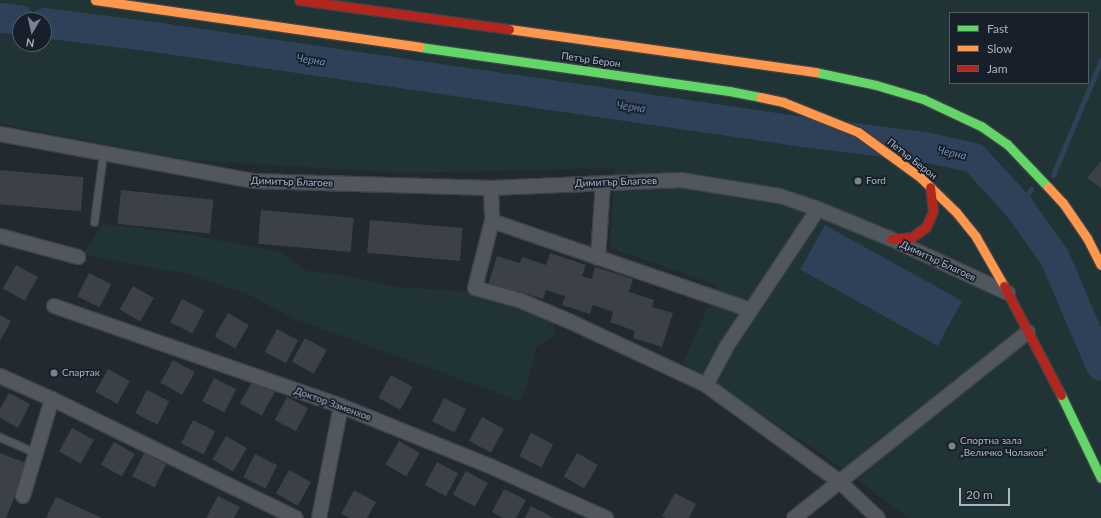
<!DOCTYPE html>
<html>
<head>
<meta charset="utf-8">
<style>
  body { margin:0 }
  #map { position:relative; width:1101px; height:518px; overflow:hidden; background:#232930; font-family:Lato,sans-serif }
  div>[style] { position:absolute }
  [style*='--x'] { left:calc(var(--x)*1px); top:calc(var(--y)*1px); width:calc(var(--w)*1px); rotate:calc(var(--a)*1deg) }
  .green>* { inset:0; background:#203335 }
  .water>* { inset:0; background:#2f4159; transform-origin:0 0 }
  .stream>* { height:5px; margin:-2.5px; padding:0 2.5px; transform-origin:2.5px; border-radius:2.5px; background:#2f4159 }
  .river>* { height:30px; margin:-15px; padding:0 15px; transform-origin:15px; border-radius:15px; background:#2f4159 }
  .building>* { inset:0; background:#3c4148; transform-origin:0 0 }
  .roads { filter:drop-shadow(1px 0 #3f4349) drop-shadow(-1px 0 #3f4349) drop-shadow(0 1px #3f4349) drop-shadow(0 -1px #3f4349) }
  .lane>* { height:7px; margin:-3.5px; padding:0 3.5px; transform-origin:3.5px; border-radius:3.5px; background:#52575e }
  .street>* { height:14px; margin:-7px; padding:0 7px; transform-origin:7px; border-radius:7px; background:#52575e }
  .fast>* { height:9px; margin:-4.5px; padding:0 4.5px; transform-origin:4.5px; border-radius:4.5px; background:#63d668 }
  .slow>* { height:9px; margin:-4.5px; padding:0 4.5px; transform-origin:4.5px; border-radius:4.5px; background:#ff974d }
  .jam>* { height:9px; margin:-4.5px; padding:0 4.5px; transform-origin:4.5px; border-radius:4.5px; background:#b3261e }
  .dots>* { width:11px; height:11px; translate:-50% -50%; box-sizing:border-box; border:2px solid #171f2a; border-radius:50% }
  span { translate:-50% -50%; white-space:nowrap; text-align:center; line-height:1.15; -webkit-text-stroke:3.5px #171f2a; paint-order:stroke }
  .street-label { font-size:10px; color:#abb4c3 }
  .poi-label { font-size:10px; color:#abb4c3 }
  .left { translate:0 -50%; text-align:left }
  .water-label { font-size:11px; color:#728bad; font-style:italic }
  .legend { position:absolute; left:949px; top:12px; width:140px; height:72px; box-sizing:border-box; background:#171f2a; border:1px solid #525b67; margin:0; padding:5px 7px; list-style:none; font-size:12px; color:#abb4c3 }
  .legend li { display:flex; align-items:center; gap:8px; height:20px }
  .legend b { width:20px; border:1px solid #525b67 }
  .north { position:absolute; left:12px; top:12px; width:40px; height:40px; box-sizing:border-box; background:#171f2a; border:1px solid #525b67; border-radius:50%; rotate:189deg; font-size:11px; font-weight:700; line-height:16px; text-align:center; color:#abb4c3 }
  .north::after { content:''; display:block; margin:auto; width:14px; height:18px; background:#7b8390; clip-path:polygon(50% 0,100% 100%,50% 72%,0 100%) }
  .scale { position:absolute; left:959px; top:488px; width:51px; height:18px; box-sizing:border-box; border:2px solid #abb4c3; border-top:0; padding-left:5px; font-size:12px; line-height:14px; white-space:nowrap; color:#abb4c3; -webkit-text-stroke:3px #171f2a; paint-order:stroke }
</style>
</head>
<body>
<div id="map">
  <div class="green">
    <i style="clip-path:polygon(evenodd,0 0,1101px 0,1101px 518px,909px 518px,823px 455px,683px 363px,717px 285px,610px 248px,615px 168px,407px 173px,189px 160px,0 124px,0 0,950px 13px,1088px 13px,1088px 83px,950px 83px,950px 13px,0 0,20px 20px,44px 20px,44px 44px,20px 44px,20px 20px)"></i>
    <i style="clip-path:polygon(103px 224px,174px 232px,279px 252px,307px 271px,342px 275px,397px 287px,488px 293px,553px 313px,555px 336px,536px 347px,528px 383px,520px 401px,295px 319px,249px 295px,188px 274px,82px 255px)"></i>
  </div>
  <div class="water">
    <i style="left:825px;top:225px;width:157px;height:51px;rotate:29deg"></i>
  </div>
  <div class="stream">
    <i style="--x:1053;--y:175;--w:125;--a:-67.3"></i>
    <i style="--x:1019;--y:207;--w:22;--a:-56"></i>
  </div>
  <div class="river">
    <i style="--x:0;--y:18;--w:20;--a:6"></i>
    <i style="--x:44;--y:23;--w:118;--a:7.3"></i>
    <i style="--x:161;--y:38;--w:650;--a:8.32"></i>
    <i style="--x:804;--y:132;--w:121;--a:7.1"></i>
    <i style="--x:924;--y:147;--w:51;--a:12.4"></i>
    <i style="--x:974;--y:158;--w:67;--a:47.4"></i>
    <i style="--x:1019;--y:207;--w:62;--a:54.8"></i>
    <i style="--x:1055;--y:258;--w:117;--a:66.9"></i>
  </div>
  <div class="building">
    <i style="clip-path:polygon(1101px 161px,1101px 188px,1087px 178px)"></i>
    <i style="left:0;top:170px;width:84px;height:34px;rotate:5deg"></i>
    <i style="left:121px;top:190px;width:93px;height:34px;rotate:6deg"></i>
    <i style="left:261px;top:210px;width:93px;height:34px;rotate:5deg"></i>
    <i style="left:370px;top:220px;width:93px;height:33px;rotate:5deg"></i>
    <i style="clip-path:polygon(550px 253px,586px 265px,582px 276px,592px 279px,595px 267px,633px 279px,629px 292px,654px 300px,652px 307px,673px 313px,662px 347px,633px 338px,635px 331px,610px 322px,613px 312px,593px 305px,590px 314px,562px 305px,565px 296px,546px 290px,543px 299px,518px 291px,516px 298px,487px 289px,497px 256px,520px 263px,522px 257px,546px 265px)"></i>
    <i style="left:16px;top:265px;width:25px;height:27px;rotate:29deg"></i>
    <i style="left:89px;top:273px;width:25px;height:26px;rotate:27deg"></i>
    <i style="left:133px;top:286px;width:24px;height:27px;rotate:30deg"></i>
    <i style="left:182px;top:299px;width:25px;height:26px;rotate:27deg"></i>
    <i style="left:228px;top:313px;width:24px;height:27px;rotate:30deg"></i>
    <i style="clip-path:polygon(0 315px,11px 321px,0 341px)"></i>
    <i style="left:277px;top:329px;width:24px;height:26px;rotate:28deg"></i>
    <i style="left:305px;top:338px;width:25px;height:27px;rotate:29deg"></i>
    <i style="left:173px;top:360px;width:25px;height:26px;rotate:29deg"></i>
    <i style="left:108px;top:369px;width:25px;height:26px;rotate:29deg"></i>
    <i style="left:391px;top:375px;width:25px;height:26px;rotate:29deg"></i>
    <i style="left:214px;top:378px;width:25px;height:26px;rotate:27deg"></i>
    <i style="left:253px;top:380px;width:25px;height:27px;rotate:29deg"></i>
    <i style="left:147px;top:390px;width:25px;height:26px;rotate:27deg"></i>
    <i style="clip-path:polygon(9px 393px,30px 404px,18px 428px,0 418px,0 409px)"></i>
    <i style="left:287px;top:397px;width:24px;height:26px;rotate:28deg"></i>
    <i style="left:444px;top:398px;width:25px;height:26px;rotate:27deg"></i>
    <i style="left:482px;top:417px;width:25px;height:27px;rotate:29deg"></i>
    <i style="left:193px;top:420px;width:25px;height:26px;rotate:27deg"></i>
    <i style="left:72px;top:428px;width:25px;height:27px;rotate:29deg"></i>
    <i style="left:531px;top:433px;width:25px;height:26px;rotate:27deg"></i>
    <i style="left:226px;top:436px;width:24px;height:27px;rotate:30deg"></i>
    <i style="left:399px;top:441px;width:24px;height:27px;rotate:30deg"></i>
    <i style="left:114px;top:442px;width:24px;height:26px;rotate:30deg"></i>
    <i style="clip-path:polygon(0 453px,28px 464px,6px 518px,0 518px)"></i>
    <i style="left:144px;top:453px;width:25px;height:26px;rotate:27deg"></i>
    <i style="left:577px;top:453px;width:24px;height:27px;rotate:30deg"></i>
    <i style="left:255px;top:454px;width:25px;height:26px;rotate:27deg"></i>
    <i style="left:437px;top:462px;width:24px;height:26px;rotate:28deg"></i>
    <i style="left:289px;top:470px;width:25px;height:27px;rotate:29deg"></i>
    <i style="left:466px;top:471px;width:25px;height:27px;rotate:29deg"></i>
    <i style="clip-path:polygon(504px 489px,526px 500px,516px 518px,503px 518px,492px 512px)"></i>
    <i style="clip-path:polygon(354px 490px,376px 502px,367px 518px,349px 518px,341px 514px)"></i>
    <i style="clip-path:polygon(675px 493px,696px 504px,689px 518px,666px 518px,662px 516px)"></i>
    <i style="clip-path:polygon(218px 496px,240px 507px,234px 518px,206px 518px)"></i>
    <i style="clip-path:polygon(56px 497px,102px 518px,46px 518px)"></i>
    <i style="clip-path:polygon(531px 506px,554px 518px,525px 518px)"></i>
  </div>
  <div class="roads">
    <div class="lane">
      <i style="--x:94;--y:222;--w:69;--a:-82.5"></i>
      <i style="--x:0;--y:437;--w:39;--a:24"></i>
    </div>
    <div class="street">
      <i style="--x:0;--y:134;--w:257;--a:10.5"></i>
      <i style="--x:253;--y:181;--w:238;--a:1.7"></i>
      <i style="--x:491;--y:188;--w:190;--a:-2.4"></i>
      <i style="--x:681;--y:180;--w:100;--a:9.2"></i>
      <i style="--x:780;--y:196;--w:40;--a:18.9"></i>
      <i style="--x:818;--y:209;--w:79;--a:22.3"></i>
      <i style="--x:891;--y:239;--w:129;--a:24.8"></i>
      <i style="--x:491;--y:188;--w:33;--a:88"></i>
      <i style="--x:492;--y:221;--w:69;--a:104.2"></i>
      <i style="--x:475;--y:288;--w:46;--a:15.3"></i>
      <i style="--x:519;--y:300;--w:56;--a:22.9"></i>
      <i style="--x:571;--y:322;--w:149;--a:25"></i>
      <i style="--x:706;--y:385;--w:165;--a:35.9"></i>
      <i style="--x:840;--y:482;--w:52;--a:43.5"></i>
      <i style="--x:492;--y:221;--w:274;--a:19"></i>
      <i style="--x:0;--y:236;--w:81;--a:15.1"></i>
      <i style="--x:598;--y:258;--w:75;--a:-86.2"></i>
      <i style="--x:54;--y:306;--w:304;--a:19.2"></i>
      <i style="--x:341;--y:406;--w:163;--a:22"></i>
      <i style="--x:492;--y:467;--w:125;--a:24.1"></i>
      <i style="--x:0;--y:376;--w:57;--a:23.9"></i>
      <i style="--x:52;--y:399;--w:271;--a:26"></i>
      <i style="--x:706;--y:385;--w:44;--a:-61.7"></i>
      <i style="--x:727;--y:346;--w:164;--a:-56.4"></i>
      <i style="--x:23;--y:496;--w:101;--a:-73.4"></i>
      <i style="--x:319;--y:518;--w:114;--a:-78.9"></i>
      <i style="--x:794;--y:518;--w:299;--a:-38.5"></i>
    </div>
    <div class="fast">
      <i style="--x:420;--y:47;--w:312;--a:8.1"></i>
      <i style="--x:729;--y:91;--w:32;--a:11"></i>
      <i style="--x:815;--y:72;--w:62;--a:12"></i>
      <i style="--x:876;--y:85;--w:49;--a:16.6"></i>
      <i style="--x:923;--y:99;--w:64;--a:25"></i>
      <i style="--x:981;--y:126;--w:32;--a:35"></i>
      <i style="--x:1007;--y:144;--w:59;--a:46.4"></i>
      <i style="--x:1061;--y:395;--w:92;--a:64.3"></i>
    </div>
    <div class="slow">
      <i style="--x:95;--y:0;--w:328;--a:8.2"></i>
      <i style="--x:509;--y:29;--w:309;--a:8"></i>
      <i style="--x:760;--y:97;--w:24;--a:12"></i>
      <i style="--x:783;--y:102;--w:81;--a:21.8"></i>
      <i style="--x:858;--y:132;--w:78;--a:36.1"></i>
      <i style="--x:921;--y:178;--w:49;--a:44.2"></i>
      <i style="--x:956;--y:212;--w:32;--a:51"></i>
      <i style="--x:976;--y:237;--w:56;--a:60.3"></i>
      <i style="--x:1048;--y:187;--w:22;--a:47"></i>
      <i style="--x:1063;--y:203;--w:42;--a:55.6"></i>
      <i style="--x:1087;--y:238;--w:30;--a:63"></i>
    </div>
    <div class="jam">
      <i style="--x:299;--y:0;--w:212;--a:7.9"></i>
      <i style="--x:891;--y:239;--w:21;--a:-5"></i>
      <i style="--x:912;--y:237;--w:17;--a:-36"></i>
      <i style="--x:926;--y:227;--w:17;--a:-66"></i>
      <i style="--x:933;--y:211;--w:24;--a:-97"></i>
      <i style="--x:1004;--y:286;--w:123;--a:62.4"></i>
    </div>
  </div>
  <div class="dots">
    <i style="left:858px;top:181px;background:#7b8390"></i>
    <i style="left:54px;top:373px;background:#7b8390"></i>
    <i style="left:952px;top:446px;background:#7b8390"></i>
  </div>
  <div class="street-label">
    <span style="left:591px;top:60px;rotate:8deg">Петър Берон</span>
    <span style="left:912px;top:159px;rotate:38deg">Петър Берон</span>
    <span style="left:292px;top:182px;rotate:2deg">Димитър Благоев</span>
    <span style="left:616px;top:182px;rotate:-2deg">Димитър Благоев</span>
    <span style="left:938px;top:261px;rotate:25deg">Димитър Благоев</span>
    <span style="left:333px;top:404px;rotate:20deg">Доктор Заменхов</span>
  </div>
  <div class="poi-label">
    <span class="left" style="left:866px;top:181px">Ford</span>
    <span class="left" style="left:62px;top:373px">Спартак</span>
    <span class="left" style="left:960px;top:446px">Спортна зала<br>„Величко Чолаков“</span>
  </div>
  <div class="water-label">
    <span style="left:311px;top:60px;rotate:8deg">Черна</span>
    <span style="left:631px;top:107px;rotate:8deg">Черна</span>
    <span style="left:952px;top:153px;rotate:13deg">Черна</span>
  </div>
  <ul class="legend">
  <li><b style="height:5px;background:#63d668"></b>Fast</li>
  <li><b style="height:5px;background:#ff974d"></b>Slow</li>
  <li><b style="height:5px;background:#b3261e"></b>Jam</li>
  </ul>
  <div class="north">N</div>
  <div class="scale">20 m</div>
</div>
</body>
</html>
